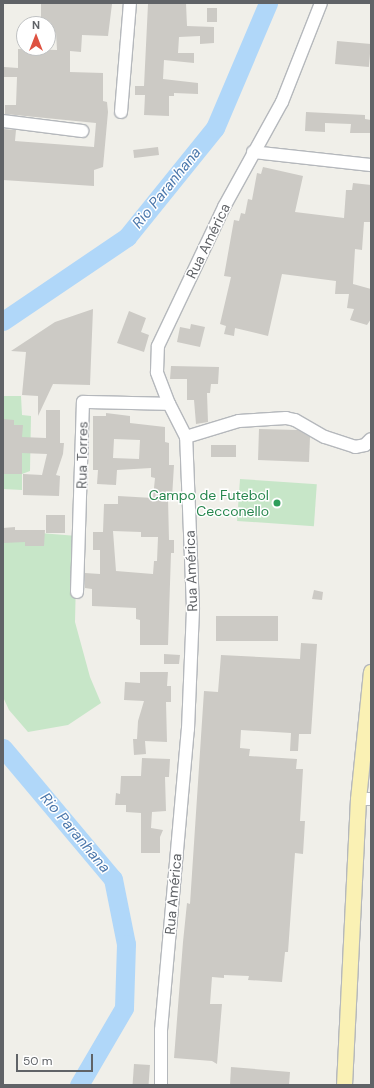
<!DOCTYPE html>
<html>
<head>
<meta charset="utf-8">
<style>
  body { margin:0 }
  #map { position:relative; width:374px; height:1088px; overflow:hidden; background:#f0efe9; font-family:"DM Sans",sans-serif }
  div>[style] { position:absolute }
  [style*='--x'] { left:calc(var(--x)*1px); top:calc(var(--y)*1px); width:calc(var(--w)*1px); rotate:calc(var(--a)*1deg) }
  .green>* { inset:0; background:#c7e6c8; transform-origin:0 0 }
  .river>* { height:19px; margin:-9.5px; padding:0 9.5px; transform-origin:9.5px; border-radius:9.5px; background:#b0d7f9 }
  .building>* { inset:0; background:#cccac5; transform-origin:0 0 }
  .roads { filter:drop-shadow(1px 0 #b5b8bc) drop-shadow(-1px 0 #b5b8bc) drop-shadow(0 1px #b5b8bc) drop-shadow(0 -1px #b5b8bc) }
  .minor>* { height:12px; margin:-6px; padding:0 6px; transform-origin:6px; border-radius:6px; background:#fff }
  .major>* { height:15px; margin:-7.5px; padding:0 7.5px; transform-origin:7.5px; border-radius:7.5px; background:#faf1b4 }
  .dots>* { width:11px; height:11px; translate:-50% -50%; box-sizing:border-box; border:2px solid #fff; border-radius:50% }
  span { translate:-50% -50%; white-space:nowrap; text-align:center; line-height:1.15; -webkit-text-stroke:3px #fff; paint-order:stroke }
  .street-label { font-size:14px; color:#606367 }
  .leisure-label { font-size:14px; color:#27864d }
  .right { translate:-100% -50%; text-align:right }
  .water-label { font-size:15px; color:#4c78ac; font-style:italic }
  .frame { position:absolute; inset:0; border:4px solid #606367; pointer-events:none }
  .north { position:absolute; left:16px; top:16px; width:40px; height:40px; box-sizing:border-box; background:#fff; border:1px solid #bfc1c2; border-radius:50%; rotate:0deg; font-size:11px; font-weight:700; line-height:16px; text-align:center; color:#606367 }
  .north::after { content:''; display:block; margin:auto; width:14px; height:18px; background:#de5241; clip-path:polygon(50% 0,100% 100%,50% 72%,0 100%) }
  .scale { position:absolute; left:16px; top:1054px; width:77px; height:18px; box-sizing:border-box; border:2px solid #606367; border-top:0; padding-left:5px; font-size:12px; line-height:14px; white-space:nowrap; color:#606367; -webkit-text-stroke:3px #fff; paint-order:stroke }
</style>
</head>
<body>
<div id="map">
  <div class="green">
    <i style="clip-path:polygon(3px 396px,21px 396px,22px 415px,31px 416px,30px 471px,22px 474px,22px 490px,3px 489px)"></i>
    <i style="left:240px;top:479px;width:77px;height:42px;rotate:4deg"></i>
    <i style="clip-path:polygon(3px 530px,77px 536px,75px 622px,90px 677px,101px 703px,68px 725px,28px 732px,9px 710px,3px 697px)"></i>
  </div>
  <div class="river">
    <i style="--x:3;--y:321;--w:150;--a:-34.1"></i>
    <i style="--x:127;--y:237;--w:140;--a:-51.1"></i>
    <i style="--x:215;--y:128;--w:136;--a:-67"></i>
    <i style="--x:3;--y:748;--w:171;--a:50"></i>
    <i style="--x:113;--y:879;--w:66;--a:78.7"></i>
    <i style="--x:126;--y:944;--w:64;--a:91.8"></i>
    <i style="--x:124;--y:1008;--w:89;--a:120.3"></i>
  </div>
  <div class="building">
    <i style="clip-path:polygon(41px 3px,112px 4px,108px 36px,82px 35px,81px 52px,70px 51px,70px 72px,103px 73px,103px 101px,107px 102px,108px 112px,103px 167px,94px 170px,94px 186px,3px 180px,4px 129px,16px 130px,15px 141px,94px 147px,96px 123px,5px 114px,5px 105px,16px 105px,17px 77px,4px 77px,4px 67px,18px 68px,18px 49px,57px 50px,56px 33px,48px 33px,48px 24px,41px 24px)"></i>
    <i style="clip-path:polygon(171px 3px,186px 3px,187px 26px,214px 27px,214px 43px,200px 44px,200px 36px,179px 37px,178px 53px,194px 53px,194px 63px,164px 60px,163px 79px,198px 83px,198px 94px,174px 93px,174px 96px,169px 96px,169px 116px,144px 115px,145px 95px,135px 95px,135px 86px,144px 86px,148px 4px)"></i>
    <i style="left:207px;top:8px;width:10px;height:14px"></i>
    <i style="left:337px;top:41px;width:34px;height:23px;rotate:5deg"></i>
    <i style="clip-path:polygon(306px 112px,365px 115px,365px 119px,371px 120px,371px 133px,350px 133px,351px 124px,325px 123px,325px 132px,305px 131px)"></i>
    <i style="left:158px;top:147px;width:8px;height:25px;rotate:83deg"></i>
    <i style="clip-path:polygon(263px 167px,303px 176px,295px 212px,344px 218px,346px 190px,352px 190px,353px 183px,371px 185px,371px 222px,364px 222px,362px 250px,355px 249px,353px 284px,371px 289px,371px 319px,367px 325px,350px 320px,354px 309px,347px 308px,349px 294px,335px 294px,336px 281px,282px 274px,268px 336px,235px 328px,234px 336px,224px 334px,226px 326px,220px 324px,231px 277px,224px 276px,234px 220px,239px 221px,241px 213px,245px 214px,248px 199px,252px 200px,257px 173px,261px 174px)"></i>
    <i style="clip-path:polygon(93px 309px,90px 385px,53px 384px,38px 416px,38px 396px,22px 395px,26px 352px,11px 351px,55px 322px)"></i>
    <i style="clip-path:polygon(129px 311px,146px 318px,141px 332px,149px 335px,144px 352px,117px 343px)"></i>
    <i style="clip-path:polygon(191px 324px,205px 327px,200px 347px,177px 342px,180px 327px,190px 329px)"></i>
    <i style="clip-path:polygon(171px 366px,219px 367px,218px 384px,211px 384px,210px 393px,207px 393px,208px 422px,196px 424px,194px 400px,187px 400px,187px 379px,170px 379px)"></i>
    <i style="clip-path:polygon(46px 410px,60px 410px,60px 443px,64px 443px,63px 454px,56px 475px,60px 476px,59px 496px,23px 495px,23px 474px,42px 475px,47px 454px,22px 453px,22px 474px,3px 474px,3px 419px,14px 420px,14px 425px,23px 425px,22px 437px,46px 438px)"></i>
    <i style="clip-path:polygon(evenodd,106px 413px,130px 416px,130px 423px,165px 427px,165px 442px,169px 443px,169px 465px,174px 465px,172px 498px,168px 498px,169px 540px,174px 540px,174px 553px,171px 553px,168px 645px,140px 645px,140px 620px,136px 619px,136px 608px,92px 606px,92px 589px,85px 588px,85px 573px,100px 574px,100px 550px,93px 550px,93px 532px,103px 532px,104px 504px,118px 504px,118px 496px,153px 498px,155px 478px,151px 477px,151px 468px,117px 470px,116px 485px,97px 484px,98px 470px,93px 470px,93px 416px,106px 416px,106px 413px,114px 439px,140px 440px,139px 459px,113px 458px,114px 439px,106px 413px,113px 531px,141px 532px,141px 537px,158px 537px,157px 561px,154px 561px,153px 574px,116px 571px,113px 531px)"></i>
    <i style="clip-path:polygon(259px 429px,298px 430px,310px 437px,309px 462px,258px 460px)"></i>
    <i style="left:211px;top:445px;width:25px;height:12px"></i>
    <i style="left:46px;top:515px;width:19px;height:18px"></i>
    <i style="clip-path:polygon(15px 527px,15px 530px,45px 530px,44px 546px,25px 546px,25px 542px,3px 543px,3px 528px)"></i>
    <i style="clip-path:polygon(314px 590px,323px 592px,322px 600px,312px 599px)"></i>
    <i style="left:216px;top:616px;width:62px;height:25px"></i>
    <i style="clip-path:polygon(301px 643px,317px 644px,311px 734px,299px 734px,298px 751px,290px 751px,291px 733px,241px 730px,240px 748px,250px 749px,249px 756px,297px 759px,296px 769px,303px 769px,300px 821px,305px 821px,303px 854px,295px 853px,288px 952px,285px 952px,282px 982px,248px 980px,249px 976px,224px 975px,224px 978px,212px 977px,210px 1004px,222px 1004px,217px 1064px,212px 1061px,174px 1058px,183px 942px,187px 903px,190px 904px,204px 691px,218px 692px,221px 655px,300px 659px)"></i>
    <i style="clip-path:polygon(164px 654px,180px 655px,179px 664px,164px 664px)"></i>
    <i style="clip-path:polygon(140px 672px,168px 672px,167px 686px,171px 686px,171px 702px,166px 702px,167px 742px,145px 741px,146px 754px,134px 755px,133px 739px,137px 739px,138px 721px,144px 701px,124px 700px,125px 682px,140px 683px)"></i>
    <i style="clip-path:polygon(142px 758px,170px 759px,169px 777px,165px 777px,166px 811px,152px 812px,151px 828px,163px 830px,160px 837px,160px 853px,141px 853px,141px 813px,126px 812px,126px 805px,115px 805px,116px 793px,120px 794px,121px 776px,141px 776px)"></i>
    <i style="left:134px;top:1064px;width:16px;height:21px;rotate:4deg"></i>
    <i style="clip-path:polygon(231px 1067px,290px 1072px,289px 1085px,230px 1085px)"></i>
  </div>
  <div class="roads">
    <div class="minor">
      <i style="--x:121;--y:112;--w:109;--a:-85.3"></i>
      <i style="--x:3;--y:121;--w:80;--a:7.2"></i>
      <i style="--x:253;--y:152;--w:119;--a:6.3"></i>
      <i style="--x:186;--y:437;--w:55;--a:-16.8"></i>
      <i style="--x:239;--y:421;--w:47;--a:-3.7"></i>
      <i style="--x:286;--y:418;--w:9;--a:13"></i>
      <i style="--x:295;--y:420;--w:34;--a:30"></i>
      <i style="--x:325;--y:437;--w:32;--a:18"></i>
      <i style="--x:355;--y:447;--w:10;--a:-11"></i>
      <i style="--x:365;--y:445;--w:8;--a:-45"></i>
      <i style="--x:77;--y:592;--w:190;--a:-88.2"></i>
      <i style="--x:83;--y:402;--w:86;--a:1.3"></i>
      <i style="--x:358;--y:799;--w:13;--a:0"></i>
      <i style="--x:161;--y:1085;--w:55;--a:-90"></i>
      <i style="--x:161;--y:1030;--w:302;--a:-84.9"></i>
      <i style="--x:188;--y:729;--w:121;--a:-87.6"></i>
      <i style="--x:193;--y:608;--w:171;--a:-92.3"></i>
      <i style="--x:186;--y:437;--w:37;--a:-117"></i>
      <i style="--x:169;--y:404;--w:34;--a:-111"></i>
      <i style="--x:157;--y:372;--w:26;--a:-88"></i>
      <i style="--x:158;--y:346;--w:154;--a:-64.6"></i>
      <i style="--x:224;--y:207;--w:120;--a:-61.1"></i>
      <i style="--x:282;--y:102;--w:106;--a:-68.5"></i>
    </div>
    <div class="major">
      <i style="--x:344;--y:1085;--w:286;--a:-87.2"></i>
      <i style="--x:358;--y:799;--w:128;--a:-84.2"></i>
    </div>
  </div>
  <div class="dots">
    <i style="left:277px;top:503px;background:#2e9e5b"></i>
  </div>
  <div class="street-label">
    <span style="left:208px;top:241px;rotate:-64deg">Rua América</span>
    <span style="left:82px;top:455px;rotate:-89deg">Rua Torres</span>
    <span style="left:191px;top:571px;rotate:-92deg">Rua América</span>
    <span style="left:173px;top:894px;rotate:-85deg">Rua América</span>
  </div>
  <div class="leisure-label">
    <span class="right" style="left:269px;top:503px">Campo de Futebol<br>Cecconello</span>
  </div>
  <div class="water-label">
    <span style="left:167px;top:188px;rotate:-51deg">Rio Paranhana</span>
    <span style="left:75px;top:833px;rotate:50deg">Rio Paranhana</span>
  </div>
  <div class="frame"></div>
  <div class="north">N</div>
  <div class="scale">50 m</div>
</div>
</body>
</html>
